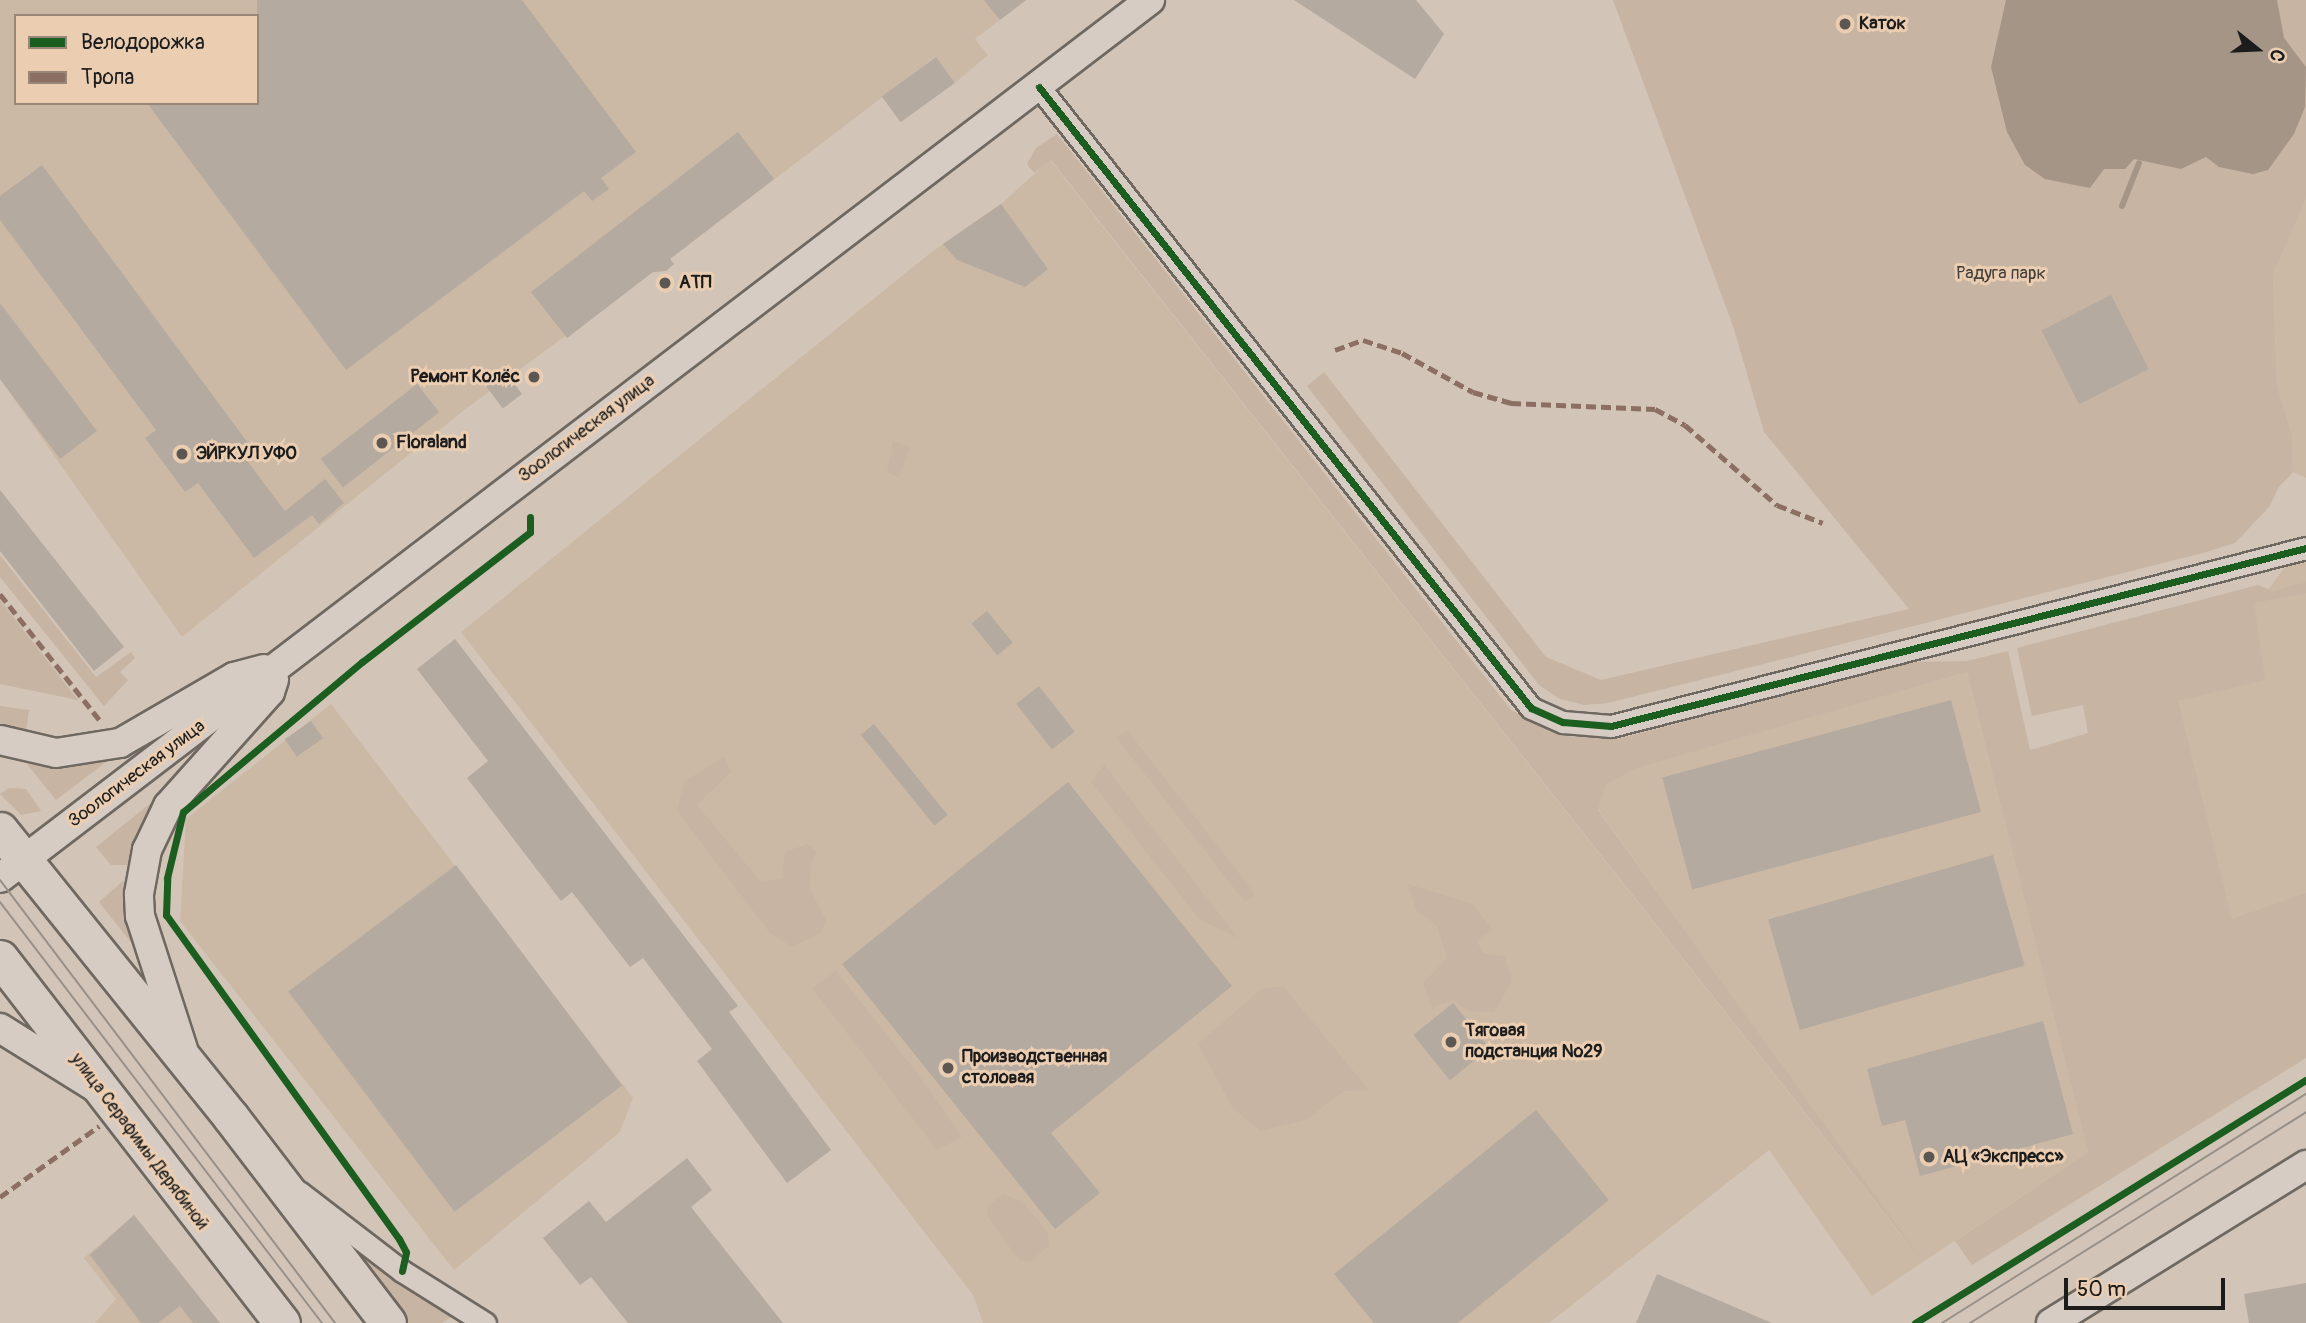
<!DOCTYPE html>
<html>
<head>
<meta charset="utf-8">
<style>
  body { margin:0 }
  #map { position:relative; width:2306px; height:1323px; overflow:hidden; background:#d2c4b6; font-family:Pangolin,sans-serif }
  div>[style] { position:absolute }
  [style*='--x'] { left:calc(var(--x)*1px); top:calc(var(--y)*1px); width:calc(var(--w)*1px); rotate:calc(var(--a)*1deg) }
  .built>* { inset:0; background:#ccb9a5 }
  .green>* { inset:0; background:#c7b4a2; transform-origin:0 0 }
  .water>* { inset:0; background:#a59586 }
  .stream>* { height:6px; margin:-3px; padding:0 3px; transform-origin:3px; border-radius:3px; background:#a59586 }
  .building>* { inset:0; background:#b4aaa0; transform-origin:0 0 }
  .roads { filter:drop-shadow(2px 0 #6e6861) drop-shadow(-2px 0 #6e6861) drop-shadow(0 2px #6e6861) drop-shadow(0 -2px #6e6861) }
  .minor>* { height:21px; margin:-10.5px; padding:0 10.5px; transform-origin:10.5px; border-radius:10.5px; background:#d7ccc3 }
  .tertiary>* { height:28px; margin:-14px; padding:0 14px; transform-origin:14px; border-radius:14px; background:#d7ccc3 }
  .primary>* { height:35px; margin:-17.5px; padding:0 17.5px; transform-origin:17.5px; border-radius:17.5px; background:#d7ccc3 }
  .tram>* { height:2px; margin:-1px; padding:0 1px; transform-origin:1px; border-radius:1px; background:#979089 }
  .quiet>* { height:5px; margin-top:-2.5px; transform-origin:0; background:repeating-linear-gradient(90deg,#8d6e63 0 10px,transparent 0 15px) }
  .cycleway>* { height:7px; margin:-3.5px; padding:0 3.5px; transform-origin:3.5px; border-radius:3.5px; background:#1b5e20 }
  .dots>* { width:19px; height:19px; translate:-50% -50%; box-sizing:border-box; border:4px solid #ebceb2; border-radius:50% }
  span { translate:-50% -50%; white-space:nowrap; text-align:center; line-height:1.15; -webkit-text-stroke:6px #ebceb2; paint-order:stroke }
  .poi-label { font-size:18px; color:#1c1c1c; font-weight:700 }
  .left { translate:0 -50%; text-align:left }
  .right { translate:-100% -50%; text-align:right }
  .park-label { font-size:18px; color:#443f3a }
  .street-label { font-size:18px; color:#1c1c1c }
  .legend { position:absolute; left:14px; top:14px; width:245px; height:91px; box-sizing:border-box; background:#ebceb2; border:2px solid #988776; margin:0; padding:9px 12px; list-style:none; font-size:21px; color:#1c1c1c }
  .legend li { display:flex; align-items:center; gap:14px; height:35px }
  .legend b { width:35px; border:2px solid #988776 }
  .north { position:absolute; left:2222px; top:14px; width:70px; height:70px; -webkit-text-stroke:5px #ebceb2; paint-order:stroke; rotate:108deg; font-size:19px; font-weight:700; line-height:28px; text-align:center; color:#1c1c1c }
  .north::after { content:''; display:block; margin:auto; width:24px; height:32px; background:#1c1c1c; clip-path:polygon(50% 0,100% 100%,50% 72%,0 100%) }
  .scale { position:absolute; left:2064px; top:1278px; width:161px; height:32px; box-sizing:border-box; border:4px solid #1c1c1c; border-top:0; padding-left:9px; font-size:21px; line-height:24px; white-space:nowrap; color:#1c1c1c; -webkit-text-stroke:5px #ebceb2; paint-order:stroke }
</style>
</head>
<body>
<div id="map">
  <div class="built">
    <i style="clip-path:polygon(evenodd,0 0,1026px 0,975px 39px,988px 55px,955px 83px,935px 57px,671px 258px,671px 267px,658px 268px,463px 411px,182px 637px,0 379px,0 0,16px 16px,257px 16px,257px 103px,16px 103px,16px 16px)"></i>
    <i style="clip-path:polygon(1050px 160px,1910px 1246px,1598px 809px,1605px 784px,1636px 768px,1967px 672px,2088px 1152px,1872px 1296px,1769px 1150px,1549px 1323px,983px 1323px,973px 1295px,461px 632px,929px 254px,1001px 204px)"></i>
    <i style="clip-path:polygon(2306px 199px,2306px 478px,2293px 472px,2292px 435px,2277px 386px,2273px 274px)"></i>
    <i style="clip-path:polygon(2306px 538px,2306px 905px,2224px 931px,2145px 622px,2268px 590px)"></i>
    <i style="clip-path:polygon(331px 704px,633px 1098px,620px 1132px,454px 1270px,180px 921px,186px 819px)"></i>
    <i style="clip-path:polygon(134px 1215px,220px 1323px,95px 1323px,116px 1299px,84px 1258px)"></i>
  </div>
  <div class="green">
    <i style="clip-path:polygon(1613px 0,2306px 0,2306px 199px,2273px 274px,2277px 386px,2292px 435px,2293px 472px,2278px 488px,2270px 506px,2235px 543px,2203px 553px,1608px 703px,1584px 705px,1560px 699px,1539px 685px,1307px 386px,1324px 372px,1546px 657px,1601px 680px,1909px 609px,1764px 432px,1734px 329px)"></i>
    <i style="clip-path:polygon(1057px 134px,1511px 710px,1562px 736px,1617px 739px,1914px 662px,1967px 661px,2008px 651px,2030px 750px,2088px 733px,2083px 705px,2032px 716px,2017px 648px,2258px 585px,2273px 591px,2306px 582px,2306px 593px,2254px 603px,2265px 680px,2178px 701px,2232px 919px,2306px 893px,2306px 1058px,1972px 1265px,1955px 1241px,2088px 1152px,1967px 672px,1637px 768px,1606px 784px,1598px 810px,1924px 1263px,1051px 160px,1034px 173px,1027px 164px,1036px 148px)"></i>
    <i style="clip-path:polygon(893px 441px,910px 446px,899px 478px,887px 472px)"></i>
    <i style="clip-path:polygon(0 555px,96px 677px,131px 652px,135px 658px,120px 672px,128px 680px,104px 706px,0 577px)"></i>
    <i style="clip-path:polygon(0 600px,78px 700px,0 684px)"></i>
    <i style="clip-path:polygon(0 706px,29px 710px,25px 738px,0 728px)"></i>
    <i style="left:1127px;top:730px;width:208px;height:13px;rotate:52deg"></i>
    <i style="clip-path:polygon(122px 750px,56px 800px,27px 764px,65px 764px)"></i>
    <i style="clip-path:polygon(724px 756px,731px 772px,697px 805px,761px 882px,782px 878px,785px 852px,807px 844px,817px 852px,811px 863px,810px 889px,826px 920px,821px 933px,792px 947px,770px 933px,677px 811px,684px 782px)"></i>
    <i style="clip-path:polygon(1104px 765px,1238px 938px,1200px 920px,1091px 782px)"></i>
    <i style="clip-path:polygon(9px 788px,26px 789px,41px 811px,21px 815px,0 794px)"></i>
    <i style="clip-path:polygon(162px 794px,139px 834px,131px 865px,111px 865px,96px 847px)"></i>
    <i style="clip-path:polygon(123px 881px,135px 881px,141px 955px,99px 902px)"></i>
    <i style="clip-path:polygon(1408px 884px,1473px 904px,1492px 929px,1477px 941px,1483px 953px,1505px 956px,1512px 981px,1494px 1012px,1467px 1011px,1453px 1000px,1432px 1008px,1423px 983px,1447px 958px,1437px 926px,1416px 910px)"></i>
    <i style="clip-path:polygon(836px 971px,918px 1074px,962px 1137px,937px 1150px,812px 988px)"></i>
    <i style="clip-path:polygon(1283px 986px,1369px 1090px,1344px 1091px,1306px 1120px,1260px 1131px,1232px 1107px,1198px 1044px,1261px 989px)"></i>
    <i style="clip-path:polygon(1003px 1194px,1022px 1201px,1048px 1233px,1049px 1246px,1030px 1262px,1019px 1260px,987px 1216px,988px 1206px)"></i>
    <i style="clip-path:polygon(341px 1232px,455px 1314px,442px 1323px,408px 1323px)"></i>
  </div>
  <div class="water">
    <i style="clip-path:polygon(2006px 0,2277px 0,2284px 38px,2306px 67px,2305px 107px,2294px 134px,2268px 170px,2253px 174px,2219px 167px,2206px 157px,2181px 169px,2134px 159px,2125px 169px,2104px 169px,2090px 188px,2045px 179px,2025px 165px,2007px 132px,1991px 67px)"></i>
  </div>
  <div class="stream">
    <i style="--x:2122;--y:206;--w:46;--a:-68.4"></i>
  </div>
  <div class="building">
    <i style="clip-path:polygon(257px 0,522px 0,636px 152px,601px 178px,609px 189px,592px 201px,584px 191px,346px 370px,147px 103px,257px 103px)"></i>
    <i style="clip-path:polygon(984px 0,1026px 0,1000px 20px)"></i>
    <i style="clip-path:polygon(1294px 0,1416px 0,1444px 34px,1415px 79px)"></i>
    <i style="left:936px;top:57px;width:32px;height:67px;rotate:54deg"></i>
    <i style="clip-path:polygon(738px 132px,774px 179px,670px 259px,674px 264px,666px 271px,653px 272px,567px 338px,531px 292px)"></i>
    <i style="clip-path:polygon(42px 165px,248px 443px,239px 450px,285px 511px,325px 479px,344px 503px,319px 524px,312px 515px,254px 558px,198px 483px,185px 492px,145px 438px,156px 430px,0 220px,0 196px)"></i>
    <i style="clip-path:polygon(1001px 204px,1048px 269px,1025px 287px,957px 260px,943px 244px)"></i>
    <i style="left:2111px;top:295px;width:83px;height:78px;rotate:63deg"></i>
    <i style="clip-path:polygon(0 303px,97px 431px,60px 459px,0 379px)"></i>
    <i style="left:504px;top:370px;width:30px;height:24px;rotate:53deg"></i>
    <i style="left:417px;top:384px;width:36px;height:122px;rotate:52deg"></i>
    <i style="clip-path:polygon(0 490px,124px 647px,94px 671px,0 551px)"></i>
    <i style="left:987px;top:611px;width:41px;height:20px;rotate:51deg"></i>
    <i style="clip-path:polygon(455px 639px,738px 1006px,729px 1012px,831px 1150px,787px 1183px,697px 1061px,712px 1049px,643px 958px,630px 967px,572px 892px,561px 901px,467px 778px,488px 761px,417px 669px)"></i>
    <i style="left:1039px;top:686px;width:58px;height:29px;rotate:52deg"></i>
    <i style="left:1951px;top:700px;width:116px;height:299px;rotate:75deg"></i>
    <i style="left:311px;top:721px;width:21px;height:32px;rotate:55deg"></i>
    <i style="left:874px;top:724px;width:117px;height:17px;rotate:51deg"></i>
    <i style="clip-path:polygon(1068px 782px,1232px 986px,1051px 1133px,1100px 1193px,1055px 1229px,842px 964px)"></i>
    <i style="left:1993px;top:855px;width:115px;height:234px;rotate:74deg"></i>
    <i style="left:456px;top:865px;width:276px;height:210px;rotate:53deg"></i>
    <i style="left:1453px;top:1003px;width:58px;height:51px;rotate:51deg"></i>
    <i style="clip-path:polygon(2043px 1021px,2073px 1134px,1920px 1176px,1905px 1120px,1882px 1126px,1867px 1069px)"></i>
    <i style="clip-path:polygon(1536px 1110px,1609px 1200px,1458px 1323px,1374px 1323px,1334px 1274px)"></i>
    <i style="clip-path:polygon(687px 1158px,712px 1190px,691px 1207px,783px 1323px,628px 1323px,591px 1277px,580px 1285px,543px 1238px,589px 1201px,606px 1222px)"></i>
    <i style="clip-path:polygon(134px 1215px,220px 1323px,193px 1323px,180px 1306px,158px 1323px,141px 1323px,90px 1255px)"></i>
    <i style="clip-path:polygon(1657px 1274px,1772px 1323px,1636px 1323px)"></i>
    <i style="clip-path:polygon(2306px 1283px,2306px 1323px,2249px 1323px,2244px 1294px)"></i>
  </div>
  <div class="roads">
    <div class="minor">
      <i style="--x:1039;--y:87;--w:792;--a:51.61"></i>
      <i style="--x:1531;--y:708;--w:35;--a:24"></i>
      <i style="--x:1563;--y:722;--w:48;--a:4.8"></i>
      <i style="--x:1611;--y:726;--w:717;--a:-14.37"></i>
      <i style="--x:299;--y:1192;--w:130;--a:37.5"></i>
      <i style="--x:402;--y:1271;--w:98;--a:32.1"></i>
    </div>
    <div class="tertiary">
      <i style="--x:0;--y:740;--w:57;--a:13.1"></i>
      <i style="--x:56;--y:753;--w:65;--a:-8.9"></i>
      <i style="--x:120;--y:743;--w:132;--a:-30.1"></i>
      <i style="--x:234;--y:677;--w:31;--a:-15"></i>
      <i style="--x:0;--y:878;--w:1447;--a:-37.36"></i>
      <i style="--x:0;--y:1028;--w:110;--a:31.9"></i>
      <i style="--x:183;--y:1049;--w:140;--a:-107.9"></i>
      <i style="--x:140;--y:916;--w:22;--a:-93"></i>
      <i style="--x:139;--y:894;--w:45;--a:-79.7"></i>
      <i style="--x:147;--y:850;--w:49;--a:-64.5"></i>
      <i style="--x:168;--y:806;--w:153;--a:-48.2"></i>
      <i style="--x:270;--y:692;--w:13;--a:-72"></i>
      <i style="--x:2051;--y:1323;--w:300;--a:-31.8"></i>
    </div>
    <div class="primary">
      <i style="--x:0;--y:830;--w:367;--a:51.2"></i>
      <i style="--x:230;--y:1116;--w:260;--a:52.6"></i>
      <i style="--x:0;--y:958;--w:461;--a:52.3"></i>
    </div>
  </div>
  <div class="tram">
    <i style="--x:0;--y:880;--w:555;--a:52.9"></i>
    <i style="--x:0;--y:902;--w:530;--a:52.59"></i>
    <i style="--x:1942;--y:1323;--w:430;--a:-32.2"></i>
    <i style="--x:1970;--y:1323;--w:397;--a:-32.1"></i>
  </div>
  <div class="quiet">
    <i style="--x:1335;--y:350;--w:30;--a:-20"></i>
    <i style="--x:1363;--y:340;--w:41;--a:18.4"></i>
    <i style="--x:1402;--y:353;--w:81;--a:28.8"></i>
    <i style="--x:1473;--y:392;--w:40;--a:16"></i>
    <i style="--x:1511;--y:403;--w:144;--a:2.4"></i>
    <i style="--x:1655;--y:409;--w:34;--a:28"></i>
    <i style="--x:1685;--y:425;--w:122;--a:41"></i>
    <i style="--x:1777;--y:505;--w:49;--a:21.4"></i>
    <i style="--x:0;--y:594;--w:163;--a:51.7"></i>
    <i style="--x:0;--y:1197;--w:122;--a:-35.6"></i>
  </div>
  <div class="cycleway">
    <i style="--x:1039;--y:87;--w:792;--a:51.61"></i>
    <i style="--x:1531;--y:708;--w:35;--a:24"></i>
    <i style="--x:1563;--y:722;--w:48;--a:4.8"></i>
    <i style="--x:1611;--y:726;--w:717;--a:-14.37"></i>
    <i style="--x:402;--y:1271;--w:19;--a:-78"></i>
    <i style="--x:406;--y:1252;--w:15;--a:-118"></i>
    <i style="--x:399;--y:1239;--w:399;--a:-125.7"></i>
    <i style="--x:166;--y:915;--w:37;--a:-88"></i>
    <i style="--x:167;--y:878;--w:68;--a:-76.4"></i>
    <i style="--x:183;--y:812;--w:234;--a:-40"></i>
    <i style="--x:362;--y:662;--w:212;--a:-37.7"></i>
    <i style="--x:530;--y:532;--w:15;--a:-90"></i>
    <i style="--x:1915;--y:1323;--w:460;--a:-31.9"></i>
  </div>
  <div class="dots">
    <i style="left:1845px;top:24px;background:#5c5752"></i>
    <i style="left:665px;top:283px;background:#5c5752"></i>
    <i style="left:534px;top:377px;background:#5c5752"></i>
    <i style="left:382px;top:443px;background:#5c5752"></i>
    <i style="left:182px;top:454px;background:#5c5752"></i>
    <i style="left:1451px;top:1042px;background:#5c5752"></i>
    <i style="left:948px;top:1068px;background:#5c5752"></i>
    <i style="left:1929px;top:1157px;background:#5c5752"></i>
  </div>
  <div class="poi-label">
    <span class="left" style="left:1859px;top:24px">Каток</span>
    <span class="left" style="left:679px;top:283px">АТП</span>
    <span class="right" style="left:520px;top:377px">Ремонт Колёс</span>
    <span class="left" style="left:396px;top:443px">Floraland</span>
    <span class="left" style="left:196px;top:454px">ЭЙРКУЛ УФО</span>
    <span class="left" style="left:1465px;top:1042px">Тяговая<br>подстанция №29</span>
    <span class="left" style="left:962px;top:1068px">Производственная<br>столовая</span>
    <span class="left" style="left:1943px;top:1157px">АЦ «Экспресс»</span>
  </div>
  <div class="park-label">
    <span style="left:2001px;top:274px">Радуга парк</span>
  </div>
  <div class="street-label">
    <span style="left:587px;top:429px;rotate:-37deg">Зоологическая улица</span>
    <span style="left:137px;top:774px;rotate:-37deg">Зоологическая улица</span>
    <span style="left:139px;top:1142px;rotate:53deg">улица Серафимы Дерябиной</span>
  </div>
  <ul class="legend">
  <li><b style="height:9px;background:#1b5e20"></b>Велодорожка</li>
  <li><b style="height:9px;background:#8d6e63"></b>Тропа</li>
  </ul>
  <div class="north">С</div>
  <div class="scale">50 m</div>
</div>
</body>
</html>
